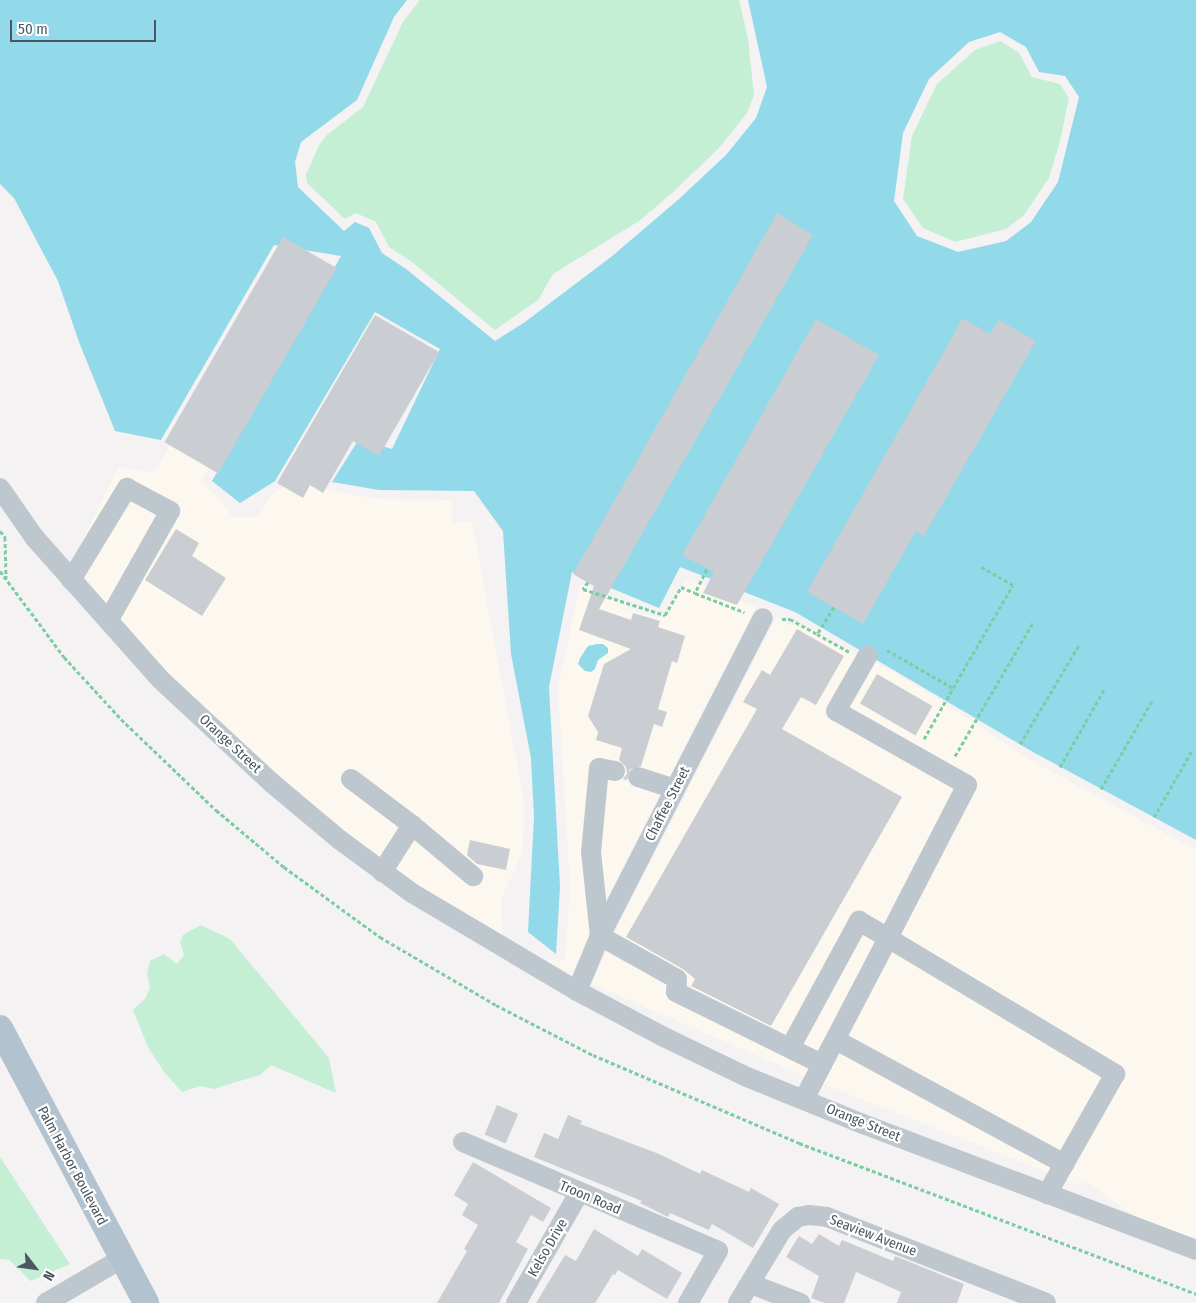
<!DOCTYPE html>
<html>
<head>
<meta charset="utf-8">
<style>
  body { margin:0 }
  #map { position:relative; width:1196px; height:1303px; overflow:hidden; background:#f4f2f2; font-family:"Fira Sans Condensed",sans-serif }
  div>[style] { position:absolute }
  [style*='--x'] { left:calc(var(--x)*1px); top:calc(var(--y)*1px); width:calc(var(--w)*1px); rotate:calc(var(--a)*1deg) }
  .commercial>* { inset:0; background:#fcf8ef }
  .green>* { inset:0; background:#c4efd4 }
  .water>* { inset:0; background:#92d9ea }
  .building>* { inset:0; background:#cacdd1; transform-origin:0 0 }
  .path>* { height:3px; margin-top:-1.5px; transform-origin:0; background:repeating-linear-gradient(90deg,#7ccda4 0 4px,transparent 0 6.5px) }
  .minor>* { height:20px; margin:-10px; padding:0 10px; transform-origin:10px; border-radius:10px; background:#bec7ce }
  .major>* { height:26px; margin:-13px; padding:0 13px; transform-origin:13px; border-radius:13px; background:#b3c2cf }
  span { translate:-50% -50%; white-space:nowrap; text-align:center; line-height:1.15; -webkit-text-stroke:4.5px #fff; paint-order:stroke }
  .street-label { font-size:14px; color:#4a5660 }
  .north { position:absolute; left:10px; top:1243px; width:50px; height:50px; -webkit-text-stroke:4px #fff; paint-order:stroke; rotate:120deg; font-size:14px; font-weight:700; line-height:20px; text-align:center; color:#4a5660 }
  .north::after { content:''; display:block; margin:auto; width:18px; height:22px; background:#4a5660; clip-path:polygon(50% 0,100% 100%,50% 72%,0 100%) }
  .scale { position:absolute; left:10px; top:20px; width:146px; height:22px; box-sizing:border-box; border:2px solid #4a5660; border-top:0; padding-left:6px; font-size:15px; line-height:18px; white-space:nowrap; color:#4a5660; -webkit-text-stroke:4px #fff; paint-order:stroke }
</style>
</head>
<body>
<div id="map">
  <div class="commercial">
    <i style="clip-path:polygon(280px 255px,321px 272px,203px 479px,203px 483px,222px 501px,232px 517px,258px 517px,271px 495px,355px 430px,326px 488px,331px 491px,379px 499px,451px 500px,453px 523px,472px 522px,524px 802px,523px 851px,501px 899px,502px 935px,418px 885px,346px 833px,280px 777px,169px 674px,73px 567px,82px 540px,119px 467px,154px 473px)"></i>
    <i style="clip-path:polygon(687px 579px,756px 607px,590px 931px,572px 974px,549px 963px,549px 959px,559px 962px,565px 958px,570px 887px,558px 688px,580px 584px,628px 605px,627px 609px,665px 619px)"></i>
    <i style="clip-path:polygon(777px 616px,792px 627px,795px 622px,891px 671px,941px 701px,1023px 756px,1196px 850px,1196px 1239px,1138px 1218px,1085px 1181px,1082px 1186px,818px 1082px,592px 984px,610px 941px)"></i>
  </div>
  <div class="green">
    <i style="clip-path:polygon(420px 0,739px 0,748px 39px,754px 95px,747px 113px,718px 149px,672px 193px,639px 221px,553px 274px,538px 300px,495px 330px,412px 262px,389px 247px,376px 222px,356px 213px,345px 219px,307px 183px,306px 175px,319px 145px,327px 135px,363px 107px,403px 22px)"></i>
    <i style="clip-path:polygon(1000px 41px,1019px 53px,1032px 77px,1060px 84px,1069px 98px,1060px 141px,1049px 178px,1024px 215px,1006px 229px,955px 242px,923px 228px,903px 199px,912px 136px,937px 84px,975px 50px)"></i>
    <i style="clip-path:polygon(201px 925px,230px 939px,329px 1058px,336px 1093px,271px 1065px,260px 1075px,236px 1082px,214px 1089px,200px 1086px,182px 1092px,164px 1072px,148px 1047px,133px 1010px,145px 999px,150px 988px,147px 973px,150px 961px,164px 954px,177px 964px,184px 955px,180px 942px,183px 935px)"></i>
    <i style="clip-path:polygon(0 1157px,70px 1264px,31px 1281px,9px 1260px,0 1259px)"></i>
  </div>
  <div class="water">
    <i style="clip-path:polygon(evenodd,0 0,407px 0,394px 17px,357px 100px,301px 142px,295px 162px,298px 187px,344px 231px,355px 222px,369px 228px,382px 253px,406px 269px,495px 341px,525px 322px,611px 257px,679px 199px,726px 155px,756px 118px,767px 87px,748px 0,1196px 0,1196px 840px,1033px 752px,795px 612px,680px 567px,659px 608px,572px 572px,549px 687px,560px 886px,556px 954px,528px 932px,534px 817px,531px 758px,511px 654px,503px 531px,474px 491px,379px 490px,332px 482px,359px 439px,392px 449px,440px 349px,375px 312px,275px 481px,240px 503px,212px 481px,341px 256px,274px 245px,161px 440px,115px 431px,79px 342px,58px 281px,14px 198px,0 184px,0 0,1000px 32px,1026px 47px,1039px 72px,1065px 76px,1079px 97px,1058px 182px,1031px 222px,1006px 241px,958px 252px,917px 236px,894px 201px,903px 133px,929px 79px,969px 42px,1000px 32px)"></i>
    <i style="clip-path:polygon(597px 644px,603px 644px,608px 648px,608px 653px,598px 660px,595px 669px,591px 672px,585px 671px,578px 664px,580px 658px,588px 646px)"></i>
  </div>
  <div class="building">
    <i style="clip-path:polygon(777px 213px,813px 235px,599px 609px,631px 620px,633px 613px,660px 621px,658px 627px,685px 636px,677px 663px,672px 661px,658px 709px,667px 712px,662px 727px,654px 724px,641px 766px,630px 769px,627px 780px,623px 779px,627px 774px,626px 767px,619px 760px,622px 748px,596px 740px,598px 732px,588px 716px,604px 664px,631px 649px,579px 630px,594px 586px,573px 574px)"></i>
    <i style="left:283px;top:237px;width:62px;height:237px;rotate:30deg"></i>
    <i style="clip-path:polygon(375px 315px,439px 352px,379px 456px,353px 441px,323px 493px,310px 485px,303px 498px,277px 483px)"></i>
    <i style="clip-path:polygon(963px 318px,990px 334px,999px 320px,1036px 341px,924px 536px,916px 531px,863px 624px,807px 592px)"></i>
    <i style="clip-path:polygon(816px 319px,879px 355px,737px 605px,703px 593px,714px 572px,682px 555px)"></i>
    <i style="clip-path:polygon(176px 529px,199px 543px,192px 556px,226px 578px,202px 616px,145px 580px)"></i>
    <i style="clip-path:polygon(797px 629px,844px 656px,816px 705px,801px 697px,782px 729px,902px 797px,771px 1026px,691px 986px,695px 979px,683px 969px,626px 937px,757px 709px,743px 702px,762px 670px,770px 675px)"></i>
    <i style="left:877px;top:674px;width:64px;height:34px;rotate:30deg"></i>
    <i style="clip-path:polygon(470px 840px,510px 849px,506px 870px,477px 864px,467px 855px)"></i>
    <i style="left:497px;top:1105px;width:23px;height:32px;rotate:23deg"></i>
    <i style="clip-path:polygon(568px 1115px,582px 1121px,580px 1124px,659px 1154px,700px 1174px,702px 1170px,749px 1192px,751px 1188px,779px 1204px,753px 1248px,712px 1224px,709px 1230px,670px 1213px,668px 1217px,640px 1203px,642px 1201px,534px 1157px,544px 1133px,558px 1139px)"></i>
    <i style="clip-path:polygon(473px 1162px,551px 1208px,543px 1222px,531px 1215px,516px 1242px,528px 1249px,499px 1303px,437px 1303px,467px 1251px,464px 1249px,478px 1225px,462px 1215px,468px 1204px,454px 1195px)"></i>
    <i style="clip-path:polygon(594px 1229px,638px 1256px,642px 1249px,682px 1273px,667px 1299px,618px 1270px,615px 1275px,613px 1274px,595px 1303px,536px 1303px,565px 1255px,576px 1261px)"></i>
    <i style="clip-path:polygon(819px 1234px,839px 1246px,842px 1240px,893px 1261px,895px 1256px,964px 1284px,957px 1303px,897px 1303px,901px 1292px,856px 1272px,844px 1303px,825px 1303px,811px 1298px,819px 1276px,786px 1257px,799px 1236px,812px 1244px)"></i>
  </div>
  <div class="path">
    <i style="--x:0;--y:531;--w:8;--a:50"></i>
    <i style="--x:5;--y:537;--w:41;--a:88.6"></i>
    <i style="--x:707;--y:569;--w:27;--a:117"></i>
    <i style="--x:695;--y:593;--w:53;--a:21.2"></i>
    <i style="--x:0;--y:571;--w:107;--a:53.3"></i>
    <i style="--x:64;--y:657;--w:84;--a:47.4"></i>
    <i style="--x:121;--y:719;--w:132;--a:43.8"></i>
    <i style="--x:216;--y:810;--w:89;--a:40"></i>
    <i style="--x:284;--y:867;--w:119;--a:36.1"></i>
    <i style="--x:380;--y:937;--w:134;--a:30.4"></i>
    <i style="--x:496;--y:1005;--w:109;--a:27.3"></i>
    <i style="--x:593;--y:1055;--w:224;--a:23.1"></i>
    <i style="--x:799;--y:1143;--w:425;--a:20.8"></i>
    <i style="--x:588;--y:582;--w:9;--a:126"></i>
    <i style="--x:583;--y:589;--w:86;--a:17.6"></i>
    <i style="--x:665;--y:615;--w:32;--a:-60"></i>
    <i style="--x:681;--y:587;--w:15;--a:23"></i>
    <i style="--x:834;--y:607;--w:32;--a:122"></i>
    <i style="--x:817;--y:634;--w:38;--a:29"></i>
    <i style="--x:782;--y:619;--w:8;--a:0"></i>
    <i style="--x:790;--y:619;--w:31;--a:29"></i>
    <i style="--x:887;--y:650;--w:76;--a:29.9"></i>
    <i style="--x:953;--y:688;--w:119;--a:-59.8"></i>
    <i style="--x:1013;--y:585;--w:38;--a:-150"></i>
    <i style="--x:924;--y:739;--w:59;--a:-60.4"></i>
    <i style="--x:1020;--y:744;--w:115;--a:-59.2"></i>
    <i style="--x:955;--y:756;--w:156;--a:-59.7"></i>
    <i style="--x:1060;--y:767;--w:91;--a:-60.3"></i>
    <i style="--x:1101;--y:789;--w:102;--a:-59.9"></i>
    <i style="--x:1154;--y:817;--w:78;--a:-60.2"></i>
  </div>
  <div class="minor">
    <i style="--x:0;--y:488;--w:60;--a:55.2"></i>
    <i style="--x:34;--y:537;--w:191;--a:48.4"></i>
    <i style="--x:161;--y:680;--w:153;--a:42.9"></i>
    <i style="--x:273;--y:784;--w:87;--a:39.9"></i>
    <i style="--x:340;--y:840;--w:89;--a:36.4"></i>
    <i style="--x:412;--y:893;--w:192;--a:30.7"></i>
    <i style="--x:577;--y:991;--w:98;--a:27.9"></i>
    <i style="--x:664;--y:1037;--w:92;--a:25.7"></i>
    <i style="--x:747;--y:1077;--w:125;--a:22.1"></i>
    <i style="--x:863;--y:1124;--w:356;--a:20.7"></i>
    <i style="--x:71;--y:580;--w:108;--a:-58.7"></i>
    <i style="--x:127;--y:488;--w:49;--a:28.1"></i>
    <i style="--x:170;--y:511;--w:126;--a:119.4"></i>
    <i style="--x:615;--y:771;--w:16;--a:-169"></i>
    <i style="--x:599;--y:768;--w:84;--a:95.4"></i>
    <i style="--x:591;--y:852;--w:84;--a:83.9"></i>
    <i style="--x:600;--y:936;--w:88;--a:29.2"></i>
    <i style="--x:677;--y:979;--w:13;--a:94"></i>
    <i style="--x:676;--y:992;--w:163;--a:26.3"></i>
    <i style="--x:638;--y:777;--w:39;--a:18"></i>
    <i style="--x:351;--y:779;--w:76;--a:37"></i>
    <i style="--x:382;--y:872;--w:56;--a:-57.4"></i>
    <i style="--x:412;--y:825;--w:80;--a:39.9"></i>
    <i style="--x:577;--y:991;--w:60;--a:-67.3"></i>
    <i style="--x:600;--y:936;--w:357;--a:-62.9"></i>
    <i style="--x:836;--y:1040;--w:260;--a:28.5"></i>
    <i style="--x:790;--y:1048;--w:145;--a:-61.5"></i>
    <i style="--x:859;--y:921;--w:34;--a:30"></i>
    <i style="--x:888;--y:938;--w:172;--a:-62.7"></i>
    <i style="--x:967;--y:785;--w:150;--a:-150.5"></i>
    <i style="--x:836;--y:711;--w:64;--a:-60.3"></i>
    <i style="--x:804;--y:1099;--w:182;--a:-62.4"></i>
    <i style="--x:888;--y:938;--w:265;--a:30.9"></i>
    <i style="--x:1115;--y:1074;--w:138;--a:119.5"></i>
    <i style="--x:463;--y:1142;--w:277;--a:23.1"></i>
    <i style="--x:718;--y:1251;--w:60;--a:120"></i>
    <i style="--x:751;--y:1284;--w:53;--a:21.2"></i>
    <i style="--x:46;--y:1303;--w:87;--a:-30.4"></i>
    <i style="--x:516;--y:1303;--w:127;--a:-60.2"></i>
    <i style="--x:738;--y:1303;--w:85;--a:-58.9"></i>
    <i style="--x:782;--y:1230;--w:21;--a:-39"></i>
    <i style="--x:798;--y:1217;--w:11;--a:-10"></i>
    <i style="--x:809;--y:1215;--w:18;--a:6"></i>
    <i style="--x:827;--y:1217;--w:235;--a:21.4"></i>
  </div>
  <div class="major">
    <i style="--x:0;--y:1028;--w:311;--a:62"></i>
  </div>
  <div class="street-label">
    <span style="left:230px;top:744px;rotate:43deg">Orange Street</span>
    <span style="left:668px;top:804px;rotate:-63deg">Chaffee Street</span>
    <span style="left:863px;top:1123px;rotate:22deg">Orange Street</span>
    <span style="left:72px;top:1166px;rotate:62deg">Palm Harbor Boulevard</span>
    <span style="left:590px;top:1198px;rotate:23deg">Troon Road</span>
    <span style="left:873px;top:1236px;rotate:21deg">Seaview Avenue</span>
    <span style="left:548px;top:1248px;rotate:-60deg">Kelso Drive</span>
  </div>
  <div class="north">N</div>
  <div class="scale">50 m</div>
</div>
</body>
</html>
